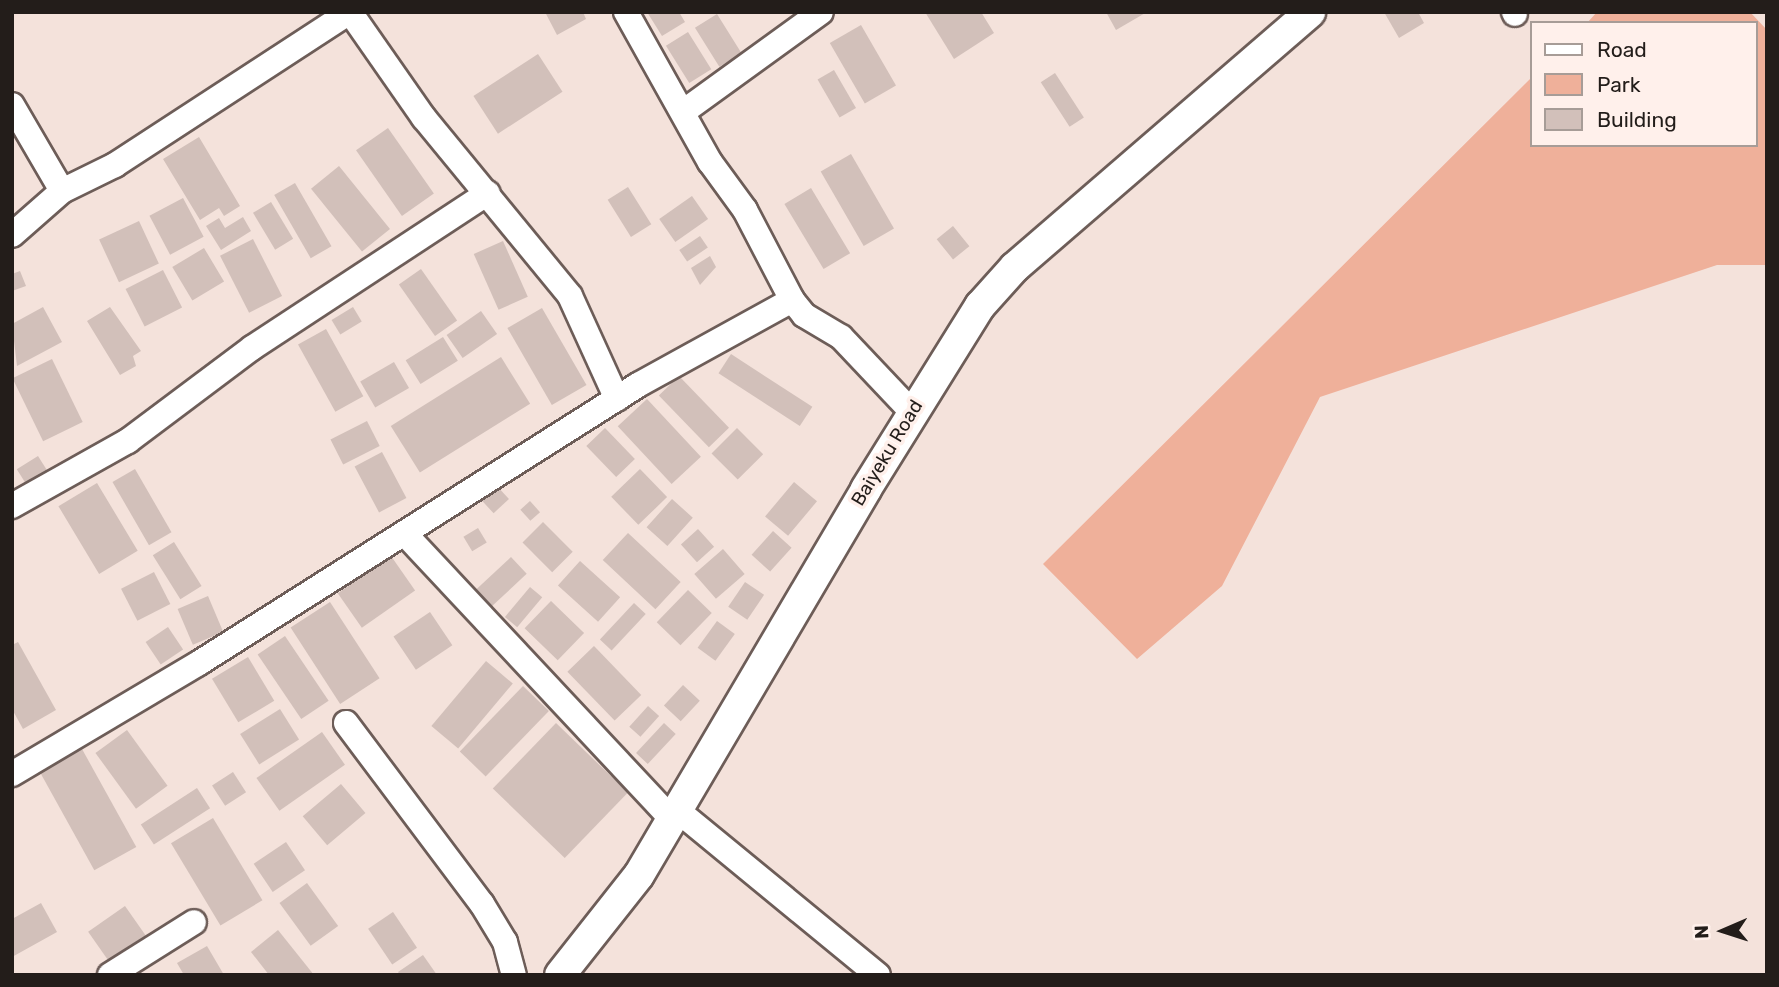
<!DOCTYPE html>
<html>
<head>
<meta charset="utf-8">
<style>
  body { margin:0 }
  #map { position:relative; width:1779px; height:987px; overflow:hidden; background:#f4e2db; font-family:Rubik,sans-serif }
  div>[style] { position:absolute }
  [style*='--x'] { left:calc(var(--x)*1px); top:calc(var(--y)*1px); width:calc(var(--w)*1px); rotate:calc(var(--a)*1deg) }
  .green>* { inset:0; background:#efb09a }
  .building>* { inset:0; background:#d2c0ba; transform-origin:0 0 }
  .roads { filter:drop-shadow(2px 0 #6d5d58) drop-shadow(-2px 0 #6d5d58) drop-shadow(0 2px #6d5d58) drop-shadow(0 -2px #6d5d58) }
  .minor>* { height:24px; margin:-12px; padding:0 12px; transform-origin:12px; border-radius:12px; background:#fff }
  .major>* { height:30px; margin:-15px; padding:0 15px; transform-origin:15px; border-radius:15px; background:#fff }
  span { translate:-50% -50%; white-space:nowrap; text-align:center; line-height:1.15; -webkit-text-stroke:7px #fff0eb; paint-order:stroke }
  .street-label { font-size:19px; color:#231d1a }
  .frame { position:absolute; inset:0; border:14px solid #231d1a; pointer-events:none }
  .legend { position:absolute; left:1530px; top:21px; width:228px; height:126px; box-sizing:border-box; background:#fff0eb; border:2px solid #a79c97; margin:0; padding:9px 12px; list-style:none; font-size:21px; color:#231d1a }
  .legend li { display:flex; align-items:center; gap:14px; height:35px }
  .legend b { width:35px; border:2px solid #a79c97 }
  .north { position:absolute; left:1688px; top:896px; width:70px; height:70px; -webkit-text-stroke:5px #fff0eb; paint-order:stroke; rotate:267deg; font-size:19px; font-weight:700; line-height:28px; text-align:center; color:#231d1a }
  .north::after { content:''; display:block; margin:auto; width:24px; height:32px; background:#231d1a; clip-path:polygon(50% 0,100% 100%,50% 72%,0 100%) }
</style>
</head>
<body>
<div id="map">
  <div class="green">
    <i style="clip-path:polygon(1597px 12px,1750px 12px,1767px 30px,1767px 265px,1717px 265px,1320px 397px,1222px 586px,1137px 659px,1043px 564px,1532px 77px,1532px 145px,1756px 145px,1756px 23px,1587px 23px)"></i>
  </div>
  <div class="building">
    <i style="clip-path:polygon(545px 12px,583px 12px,586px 19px,557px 35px)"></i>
    <i style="clip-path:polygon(647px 12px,679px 12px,685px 22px,662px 36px)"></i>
    <i style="clip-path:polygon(925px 12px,981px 12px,994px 33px,954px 59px)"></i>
    <i style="clip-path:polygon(1106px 12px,1147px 12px,1116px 30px)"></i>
    <i style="clip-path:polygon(1384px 12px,1418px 12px,1424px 23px,1399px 38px)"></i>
    <i style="left:717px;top:14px;width:46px;height:26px;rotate:58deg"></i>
    <i style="left:861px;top:25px;width:70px;height:36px;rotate:60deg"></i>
    <i style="left:688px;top:32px;width:44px;height:26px;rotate:58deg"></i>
    <i style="left:538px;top:54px;width:45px;height:77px;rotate:57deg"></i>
    <i style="left:834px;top:70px;width:44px;height:19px;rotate:60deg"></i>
    <i style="left:1055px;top:73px;width:53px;height:17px;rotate:57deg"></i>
    <i style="left:388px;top:128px;width:80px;height:39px;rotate:55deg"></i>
    <i style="clip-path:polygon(199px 137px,240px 206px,224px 216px,219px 208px,200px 220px,163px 159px)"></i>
    <i style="left:851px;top:154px;width:86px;height:35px;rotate:60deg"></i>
    <i style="left:339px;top:166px;width:81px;height:36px;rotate:51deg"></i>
    <i style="left:295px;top:183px;width:73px;height:24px;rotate:60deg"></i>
    <i style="left:628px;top:187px;width:44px;height:24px;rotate:58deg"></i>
    <i style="left:811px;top:188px;width:76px;height:31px;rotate:59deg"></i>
    <i style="left:692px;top:196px;width:28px;height:40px;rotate:55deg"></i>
    <i style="left:183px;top:198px;width:44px;height:38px;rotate:62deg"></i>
    <i style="left:271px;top:202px;width:43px;height:21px;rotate:59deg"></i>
    <i style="clip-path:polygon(243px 217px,251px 231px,221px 250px,206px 226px,219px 218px,225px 228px)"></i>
    <i style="left:139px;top:221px;width:47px;height:44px;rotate:65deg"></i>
    <i style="left:953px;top:226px;width:26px;height:21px;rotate:51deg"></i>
    <i style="left:700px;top:236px;width:14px;height:25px;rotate:56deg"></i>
    <i style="left:253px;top:239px;width:64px;height:37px;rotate:63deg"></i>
    <i style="left:503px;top:241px;width:61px;height:32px;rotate:66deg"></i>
    <i style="left:204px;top:248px;width:39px;height:37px;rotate:59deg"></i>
    <i style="clip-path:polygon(710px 256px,716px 267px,700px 285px,691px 268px)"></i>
    <i style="left:421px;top:269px;width:63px;height:27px;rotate:55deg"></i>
    <i style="left:163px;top:270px;width:42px;height:42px;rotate:63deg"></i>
    <i style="clip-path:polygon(20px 271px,26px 286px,12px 291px,12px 274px)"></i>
    <i style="clip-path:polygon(43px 307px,62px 342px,17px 366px,12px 324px)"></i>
    <i style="clip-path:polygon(110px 307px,141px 351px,133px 356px,136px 366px,120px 375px,87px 321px)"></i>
    <i style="left:353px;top:307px;width:17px;height:25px;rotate:59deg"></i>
    <i style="left:542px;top:308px;width:89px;height:40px;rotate:60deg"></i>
    <i style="left:481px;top:311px;width:28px;height:42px;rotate:55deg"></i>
    <i style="left:326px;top:329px;width:77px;height:32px;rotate:61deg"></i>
    <i style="left:443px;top:337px;width:28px;height:44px;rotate:58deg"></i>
    <i style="left:731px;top:354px;width:97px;height:23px;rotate:33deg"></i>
    <i style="left:501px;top:357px;width:55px;height:130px;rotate:58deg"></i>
    <i style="left:52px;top:359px;width:70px;height:44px;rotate:64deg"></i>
    <i style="left:394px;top:362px;width:30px;height:39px;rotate:60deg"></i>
    <i style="left:679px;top:376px;width:72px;height:28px;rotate:46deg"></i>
    <i style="left:647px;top:399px;width:79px;height:40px;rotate:47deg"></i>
    <i style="left:367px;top:421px;width:28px;height:41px;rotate:63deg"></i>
    <i style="left:605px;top:428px;width:43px;height:26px;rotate:46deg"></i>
    <i style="left:737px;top:428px;width:37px;height:36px;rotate:45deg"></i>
    <i style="left:382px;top:452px;width:52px;height:31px;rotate:62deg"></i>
    <i style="left:38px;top:456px;width:19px;height:25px;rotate:58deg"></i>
    <i style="left:135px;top:469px;width:73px;height:26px;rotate:60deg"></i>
    <i style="left:640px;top:469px;width:39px;height:40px;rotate:46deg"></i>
    <i style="left:794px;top:482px;width:30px;height:45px;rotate:40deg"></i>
    <i style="left:97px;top:483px;width:79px;height:45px;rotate:59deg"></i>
    <i style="left:496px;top:485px;width:19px;height:21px;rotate:47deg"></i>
    <i style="left:672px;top:499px;width:28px;height:38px;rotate:42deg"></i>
    <i style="left:530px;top:501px;width:15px;height:13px;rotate:48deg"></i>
    <i style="left:543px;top:522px;width:42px;height:29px;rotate:45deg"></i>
    <i style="left:478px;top:528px;width:17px;height:17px;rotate:59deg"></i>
    <i style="left:698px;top:529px;width:24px;height:23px;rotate:48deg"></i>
    <i style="left:773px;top:531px;width:25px;height:32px;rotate:42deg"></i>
    <i style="left:628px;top:533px;width:72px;height:37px;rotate:43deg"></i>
    <i style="left:174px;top:542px;width:52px;height:25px;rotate:58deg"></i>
    <i style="left:723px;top:549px;width:33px;height:38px;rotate:49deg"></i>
    <i style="left:391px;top:556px;width:42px;height:65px;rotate:55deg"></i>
    <i style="left:511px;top:557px;width:23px;height:51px;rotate:47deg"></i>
    <i style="left:580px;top:561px;width:54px;height:33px;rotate:42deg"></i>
    <i style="left:154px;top:572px;width:36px;height:37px;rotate:63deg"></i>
    <i style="left:745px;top:582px;width:23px;height:30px;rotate:34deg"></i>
    <i style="left:530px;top:587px;width:16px;height:39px;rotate:40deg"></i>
    <i style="left:688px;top:590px;width:33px;height:45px;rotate:44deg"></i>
    <i style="left:208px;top:596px;width:39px;height:33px;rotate:67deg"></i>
    <i style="left:551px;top:601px;width:46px;height:38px;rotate:44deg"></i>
    <i style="left:330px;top:602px;width:91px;height:47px;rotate:57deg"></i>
    <i style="left:634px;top:603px;width:16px;height:50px;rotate:43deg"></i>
    <i style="left:430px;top:612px;width:40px;height:44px;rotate:56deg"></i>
    <i style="left:717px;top:621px;width:22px;height:33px;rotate:36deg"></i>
    <i style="left:168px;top:627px;width:27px;height:27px;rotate:56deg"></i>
    <i style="left:285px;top:636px;width:78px;height:33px;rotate:56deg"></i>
    <i style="clip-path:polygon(18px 642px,56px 710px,23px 729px,12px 709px,12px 645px)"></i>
    <i style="left:594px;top:646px;width:68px;height:37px;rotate:46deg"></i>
    <i style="left:248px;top:657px;width:51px;height:42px;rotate:59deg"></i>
    <i style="left:486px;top:661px;width:35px;height:85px;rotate:40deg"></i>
    <i style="left:683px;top:685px;width:23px;height:28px;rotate:43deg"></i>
    <i style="left:523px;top:686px;width:36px;height:91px;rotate:44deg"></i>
    <i style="left:648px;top:706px;width:15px;height:28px;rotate:42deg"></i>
    <i style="left:280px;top:709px;width:36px;height:47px;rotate:58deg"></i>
    <i style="left:556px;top:723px;width:100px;height:91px;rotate:44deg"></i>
    <i style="left:664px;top:723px;width:16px;height:41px;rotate:43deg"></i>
    <i style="left:127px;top:730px;width:69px;height:39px;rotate:54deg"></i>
    <i style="left:322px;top:732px;width:40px;height:80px;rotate:55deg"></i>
    <i style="left:82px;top:749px;width:112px;height:48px;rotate:61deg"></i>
    <i style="left:233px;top:772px;width:24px;height:25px;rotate:57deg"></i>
    <i style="left:341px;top:784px;width:38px;height:50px;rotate:50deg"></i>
    <i style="left:197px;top:788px;width:24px;height:67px;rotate:57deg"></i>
    <i style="left:213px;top:818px;width:96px;height:49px;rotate:59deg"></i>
    <i style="left:286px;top:842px;width:34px;height:39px;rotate:56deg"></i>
    <i style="left:307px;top:883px;width:53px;height:34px;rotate:54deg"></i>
    <i style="clip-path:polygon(41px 903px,57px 932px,12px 957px,12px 919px)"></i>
    <i style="left:125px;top:906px;width:37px;height:45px;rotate:55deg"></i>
    <i style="left:393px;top:912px;width:43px;height:30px;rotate:56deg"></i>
    <i style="clip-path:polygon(278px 930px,314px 975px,269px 975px,251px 952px)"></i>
    <i style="clip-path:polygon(207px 946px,224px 975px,184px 975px,177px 963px)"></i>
    <i style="clip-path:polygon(423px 955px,437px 975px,400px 975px,398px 972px)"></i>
  </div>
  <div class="roads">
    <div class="minor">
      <i style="--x:350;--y:12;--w:129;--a:55.1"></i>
      <i style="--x:424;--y:118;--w:230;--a:50.6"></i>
      <i style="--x:570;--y:296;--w:113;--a:65.5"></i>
      <i style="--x:626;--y:12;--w:172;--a:60.8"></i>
      <i style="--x:710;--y:162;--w:59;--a:53.9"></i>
      <i style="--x:745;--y:210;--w:102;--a:62.4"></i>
      <i style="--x:792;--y:300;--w:19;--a:51"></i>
      <i style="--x:804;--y:315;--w:43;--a:30.7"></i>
      <i style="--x:841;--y:337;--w:103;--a:46.6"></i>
      <i style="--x:1514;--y:12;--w:2;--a:63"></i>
      <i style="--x:12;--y:105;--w:99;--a:59.8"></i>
      <i style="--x:683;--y:112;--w:170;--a:-35.9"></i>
      <i style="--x:12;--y:235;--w:67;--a:-41.3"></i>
      <i style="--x:62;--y:191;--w:59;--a:-26.1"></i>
      <i style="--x:115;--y:165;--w:280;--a:-33.1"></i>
      <i style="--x:12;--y:506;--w:133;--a:-29.3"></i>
      <i style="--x:128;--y:441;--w:155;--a:-36.9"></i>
      <i style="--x:252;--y:348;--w:282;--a:-33.3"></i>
      <i style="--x:405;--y:534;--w:391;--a:46.9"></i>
      <i style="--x:346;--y:723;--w:226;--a:53.1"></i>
      <i style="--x:482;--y:904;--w:44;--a:58.8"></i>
      <i style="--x:505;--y:942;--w:34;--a:75"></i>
      <i style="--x:12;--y:774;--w:217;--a:-30.7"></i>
      <i style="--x:199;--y:663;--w:520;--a:-32.34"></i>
      <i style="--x:638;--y:385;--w:176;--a:-28.9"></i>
      <i style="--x:677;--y:810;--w:260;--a:39.4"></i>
      <i style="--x:110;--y:975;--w:99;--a:-32.2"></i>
    </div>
    <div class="major">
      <i style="--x:560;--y:975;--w:127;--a:-51.7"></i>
      <i style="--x:639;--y:875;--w:448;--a:-59.5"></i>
      <i style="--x:866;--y:489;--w:216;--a:-58.1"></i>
      <i style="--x:980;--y:306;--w:52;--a:-48.1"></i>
      <i style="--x:1015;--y:267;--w:390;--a:-40.8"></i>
    </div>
  </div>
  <div class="street-label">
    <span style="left:887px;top:453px;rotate:-59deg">Baiyeku Road</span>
  </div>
  <div class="frame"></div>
  <ul class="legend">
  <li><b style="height:9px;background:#fff"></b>Road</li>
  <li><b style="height:19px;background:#efb09a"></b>Park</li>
  <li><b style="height:19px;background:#d2c0ba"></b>Building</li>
  </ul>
  <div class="north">N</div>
</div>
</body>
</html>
